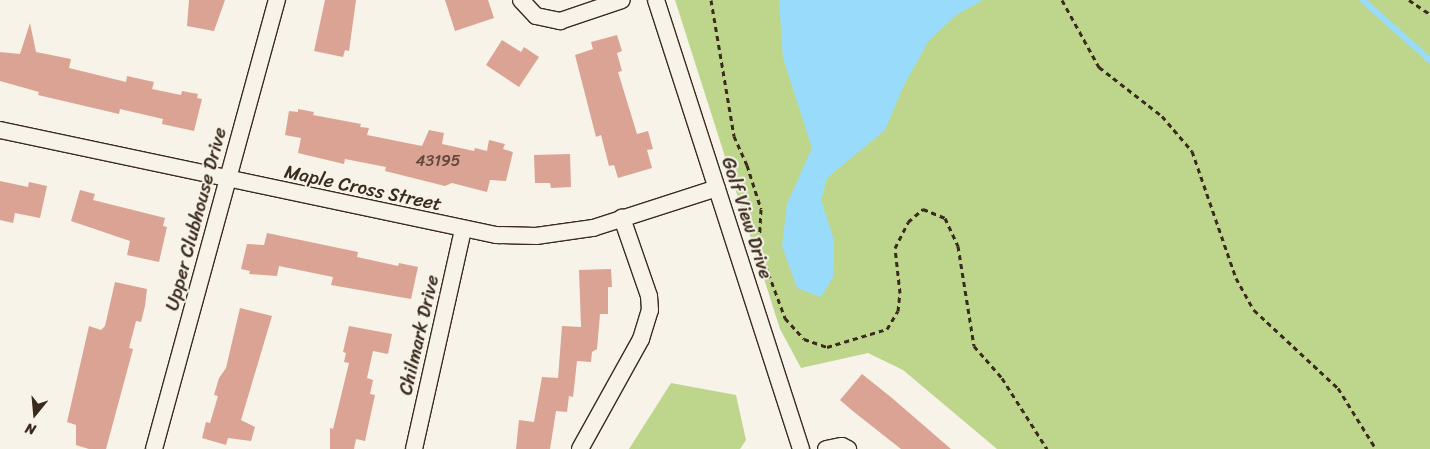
<!DOCTYPE html>
<html>
<head>
<meta charset="utf-8">
<style>
  body { margin:0 }
  #map { position:relative; width:1430px; height:449px; overflow:hidden; background:#f7f3e8; font-family:Sriracha,sans-serif }
  div>[style] { position:absolute }
  [style*='--x'] { left:calc(var(--x)*1px); top:calc(var(--y)*1px); width:calc(var(--w)*1px); rotate:calc(var(--a)*1deg) }
  .green>* { inset:0; background:#bdd68c }
  .water>* { inset:0; background:#99dbfb }
  .stream>* { height:5.5px; margin:-2.75px; padding:0 2.75px; transform-origin:2.75px; border-radius:2.75px; background:#99dbfb }
  .building>* { inset:0; background:#daa393 }
  .path>* { height:3px; margin-top:-1.5px; transform-origin:0; background:repeating-linear-gradient(90deg,#3b2a1e 0 5px,transparent 0 9px) }
  .roads { filter:drop-shadow(1px 0 #3b2a1e) drop-shadow(-1px 0 #3b2a1e) drop-shadow(0 1px #3b2a1e) drop-shadow(0 -1px #3b2a1e) }
  .minor>* { height:16px; margin:-8px; padding:0 8px; transform-origin:8px; border-radius:8px; background:#f7f3e8 }
  span { translate:-50% -50%; white-space:nowrap; text-align:center; line-height:1.15; -webkit-text-stroke:4px #f7f3e8; paint-order:stroke }
  .number-label { font-size:16px; color:#63483b }
  .number-label span { -webkit-text-stroke-width:0 }
  .street-label { font-size:19px; color:#3b2a1e }
  .north { position:absolute; left:10px; top:389px; width:50px; height:50px; -webkit-text-stroke:4px #f7f3e8; paint-order:stroke; rotate:197deg; font-size:14px; font-weight:700; line-height:20px; text-align:center; color:#3b2a1e }
  .north::after { content:''; display:block; margin:auto; width:18px; height:22px; background:#3b2a1e; clip-path:polygon(50% 0,100% 100%,50% 72%,0 100%) }
</style>
</head>
<body>
<div id="map">
  <div class="green">
    <i style="clip-path:polygon(675px 0,1430px 0,1430px 449px,997px 449px,903px 370px,868px 353px,801px 368px,780px 329px)"></i>
    <i style="clip-path:polygon(671px 383px,736px 395px,746px 440px,740px 449px,629px 449px)"></i>
  </div>
  <div class="water">
    <i style="clip-path:polygon(779px 0,983px 0,956px 15px,928px 42px,904px 85px,885px 130px,827px 178px,821px 200px,834px 240px,833px 277px,821px 297px,797px 288px,782px 246px,787px 204px,812px 148px,783px 58px)"></i>
  </div>
  <div class="stream">
    <i style="--x:1363;--y:0;--w:90;--a:41.8"></i>
  </div>
  <div class="building">
    <i style="clip-path:polygon(189px 0,225px 0,214px 31px,187px 26px)"></i>
    <i style="clip-path:polygon(325px 0,356px 0,349px 51px,345px 50px,343px 57px,314px 51px)"></i>
    <i style="clip-path:polygon(445px 0,488px 0,494px 18px,455px 31px)"></i>
    <i style="clip-path:polygon(30px 23px,36px 52px,71px 59px,69px 68px,126px 82px,127px 76px,154px 82px,152px 89px,181px 95px,182px 91px,198px 94px,197px 98px,202px 99px,194px 131px,162px 124px,163px 119px,120px 109px,119px 114px,38px 95px,39px 92px,0 81px,0 52px,20px 54px)"></i>
    <i style="clip-path:polygon(617px 35px,622px 51px,617px 53px,622px 71px,618px 72px,637px 134px,648px 131px,653px 149px,647px 150px,652px 168px,618px 178px,614px 165px,609px 166px,601px 135px,596px 137px,575px 55px,593px 49px,591px 42px)"></i>
    <i style="clip-path:polygon(502px 40px,521px 52px,524px 47px,539px 57px,519px 87px,486px 65px)"></i>
    <i style="clip-path:polygon(298px 109px,314px 112px,313px 115px,361px 124px,360px 127px,369px 128px,367px 135px,422px 146px,429px 130px,444px 133px,442px 144px,474px 151px,475px 148px,487px 151px,489px 140px,505px 144px,503px 149px,513px 152px,506px 181px,490px 180px,487px 192px,452px 183px,445px 186px,385px 171px,386px 167px,345px 159px,344px 164px,298px 153px,301px 138px,285px 135px,289px 111px,298px 112px)"></i>
    <i style="clip-path:polygon(570px 154px,571px 187px,551px 188px,550px 183px,535px 183px,534px 155px)"></i>
    <i style="clip-path:polygon(0 181px,28px 187px,29px 182px,47px 186px,40px 218px,15px 213px,13px 223px,0 220px)"></i>
    <i style="clip-path:polygon(80px 190px,95px 194px,93px 200px,165px 218px,163px 226px,167px 227px,159px 262px,127px 255px,130px 241px,71px 221px)"></i>
    <i style="clip-path:polygon(267px 233px,358px 252px,357px 257px,398px 266px,399px 263px,418px 267px,411px 299px,331px 285px,333px 277px,279px 266px,277px 276px,249px 274px,250px 271px,241px 269px,247px 244px,264px 245px)"></i>
    <i style="clip-path:polygon(611px 269px,612px 287px,608px 287px,608px 314px,600px 314px,597px 349px,592px 352px,591px 362px,577px 361px,573px 397px,569px 396px,567px 412px,556px 411px,550px 449px,516px 449px,519px 420px,534px 422px,542px 377px,558px 378px,562px 326px,581px 327px,579px 270px)"></i>
    <i style="clip-path:polygon(115px 282px,147px 289px,145px 306px,141px 322px,136px 321px,129px 348px,133px 349px,106px 449px,89px 449px,76px 445px,76px 425px,67px 422px,89px 326px,101px 330px,105px 326px)"></i>
    <i style="clip-path:polygon(240px 308px,272px 316px,241px 420px,255px 427px,251px 441px,228px 438px,226px 445px,202px 438px,206px 422px,210px 423px,218px 396px,214px 395px,219px 378px,226px 368px)"></i>
    <i style="clip-path:polygon(349px 326px,392px 334px,388px 354px,373px 351px,367px 378px,373px 380px,370px 394px,375px 395px,365px 441px,356px 439px,354px 449px,330px 449px,330px 428px,333px 429px,349px 363px,344px 362px,346px 353px,343px 352px)"></i>
    <i style="clip-path:polygon(862px 374px,892px 398px,951px 449px,901px 449px,854px 412px,840px 400px)"></i>
  </div>
  <div class="path">
    <i style="--x:711;--y:0;--w:138;--a:80.4"></i>
    <i style="--x:734;--y:136;--w:32;--a:66"></i>
    <i style="--x:747;--y:165;--w:46;--a:72.3"></i>
    <i style="--x:761;--y:209;--w:39;--a:93"></i>
    <i style="--x:759;--y:248;--w:75;--a:69.6"></i>
    <i style="--x:785;--y:318;--w:28;--a:48"></i>
    <i style="--x:804;--y:339;--w:24;--a:19"></i>
    <i style="--x:827;--y:347;--w:63;--a:-16.7"></i>
    <i style="--x:887;--y:329;--w:21;--a:-59"></i>
    <i style="--x:898;--y:311;--w:18;--a:-84"></i>
    <i style="--x:900;--y:293;--w:45;--a:-96.3"></i>
    <i style="--x:895;--y:248;--w:29;--a:-63"></i>
    <i style="--x:908;--y:222;--w:20;--a:-41"></i>
    <i style="--x:923;--y:209;--w:24;--a:22"></i>
    <i style="--x:945;--y:218;--w:31;--a:65"></i>
    <i style="--x:958;--y:246;--w:101;--a:80.9"></i>
    <i style="--x:974;--y:346;--w:43;--a:48.8"></i>
    <i style="--x:1002;--y:378;--w:84;--a:57.6"></i>
    <i style="--x:1062;--y:0;--w:77;--a:61.1"></i>
    <i style="--x:1099;--y:67;--w:80;--a:37.9"></i>
    <i style="--x:1162;--y:116;--w:46;--a:49.4"></i>
    <i style="--x:1192;--y:151;--w:134;--a:70.9"></i>
    <i style="--x:1236;--y:278;--w:37;--a:61"></i>
    <i style="--x:1254;--y:310;--w:115;--a:42.9"></i>
    <i style="--x:1338;--y:388;--w:72;--a:58.1"></i>
    <i style="--x:1409;--y:0;--w:25;--a:34"></i>
  </div>
  <div class="roads">
    <div class="minor">
      <i style="--x:521;--y:0;--w:22;--a:47"></i>
      <i style="--x:536;--y:16;--w:25;--a:12"></i>
      <i style="--x:560;--y:21;--w:65;--a:-18.7"></i>
      <i style="--x:656;--y:0;--w:472;--a:72.1"></i>
      <i style="--x:0;--y:130;--w:507;--a:11.95"></i>
      <i style="--x:496;--y:235;--w:40;--a:1.4"></i>
      <i style="--x:536;--y:236;--w:58;--a:-8"></i>
      <i style="--x:593;--y:228;--w:130;--a:-17.9"></i>
      <i style="--x:154;--y:449;--w:466;--a:-74.7"></i>
      <i style="--x:414;--y:449;--w:225;--a:-77.4"></i>
      <i style="--x:580;--y:449;--w:126;--a:-61"></i>
      <i style="--x:641;--y:339;--w:30;--a:-73"></i>
      <i style="--x:650;--y:310;--w:14;--a:-94"></i>
      <i style="--x:649;--y:296;--w:83;--a:-109.1"></i>
      <i style="--x:826;--y:449;--w:16;--a:-11"></i>
      <i style="--x:842;--y:446;--w:7;--a:27"></i>
    </div>
  </div>
  <div class="number-label">
    <span style="left:438px;top:161px">43195</span>
  </div>
  <div class="street-label">
    <span style="left:363px;top:188px;rotate:12deg">Maple Cross Street</span>
    <span style="left:747px;top:218px;rotate:72deg">Golf View Drive</span>
    <span style="left:196px;top:219px;rotate:-75deg">Upper Clubhouse Drive</span>
    <span style="left:419px;top:335px;rotate:-77deg">Chilmark Drive</span>
  </div>
  <div class="north">N</div>
</div>
</body>
</html>
